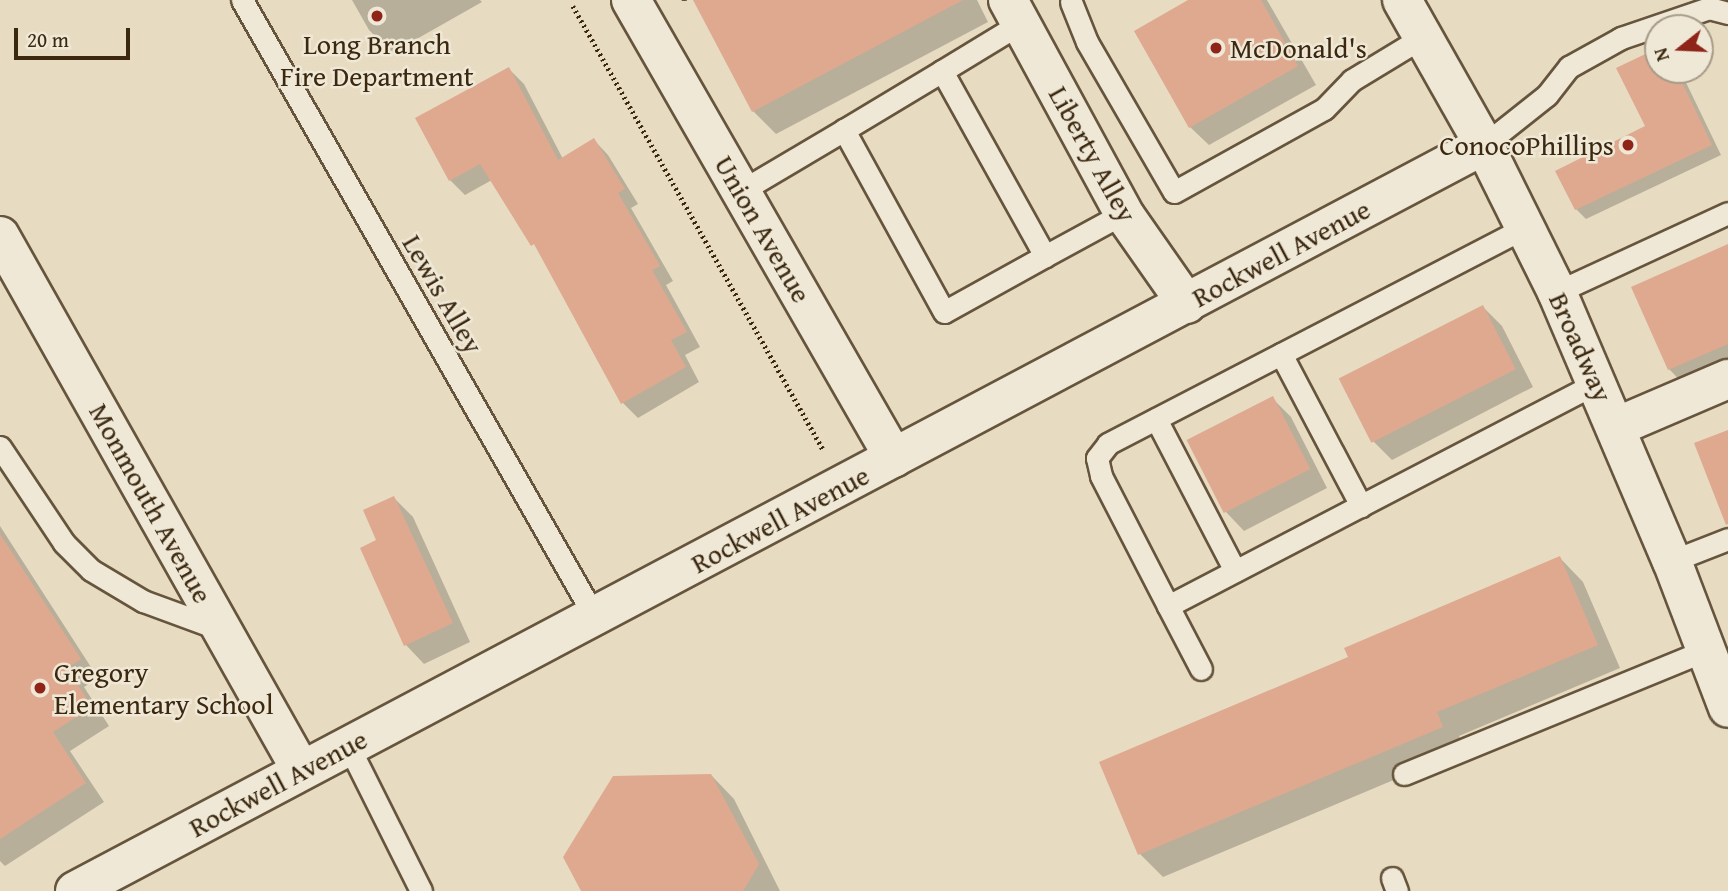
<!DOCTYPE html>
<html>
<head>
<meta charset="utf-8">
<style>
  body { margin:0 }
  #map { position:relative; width:1728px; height:891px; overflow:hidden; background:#e7dbc2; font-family:"Gentium Book Plus",serif }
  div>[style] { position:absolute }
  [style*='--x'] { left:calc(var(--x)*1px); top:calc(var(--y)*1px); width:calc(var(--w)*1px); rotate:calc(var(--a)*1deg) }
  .shadow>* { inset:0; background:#0003 }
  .building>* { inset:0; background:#dfa98f; transform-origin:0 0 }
  .path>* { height:4.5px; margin-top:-2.25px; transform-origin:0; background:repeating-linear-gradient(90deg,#3b280f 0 2px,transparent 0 5.5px) }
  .roads { filter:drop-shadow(2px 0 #66553c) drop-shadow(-2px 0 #66553c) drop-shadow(0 2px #66553c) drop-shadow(0 -2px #66553c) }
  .lane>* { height:21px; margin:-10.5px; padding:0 10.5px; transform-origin:10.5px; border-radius:10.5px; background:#efe8d7 }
  .street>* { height:38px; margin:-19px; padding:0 19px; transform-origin:19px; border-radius:19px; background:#efe8d7 }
  .secondary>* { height:38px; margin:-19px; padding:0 19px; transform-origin:19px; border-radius:19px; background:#efe8d7 }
  .dots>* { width:19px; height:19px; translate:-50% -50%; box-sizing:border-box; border:4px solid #efe8d7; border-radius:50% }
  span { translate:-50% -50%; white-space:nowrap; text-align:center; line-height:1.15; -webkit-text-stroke:5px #efe8d7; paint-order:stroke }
  .poi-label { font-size:28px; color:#3b280f }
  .left { translate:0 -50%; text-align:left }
  .right { translate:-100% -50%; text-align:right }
  .street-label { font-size:28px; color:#3b280f }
  .north { position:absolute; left:1644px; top:14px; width:70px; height:70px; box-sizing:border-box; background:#efe8d7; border:2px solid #a79b87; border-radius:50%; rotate:252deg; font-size:19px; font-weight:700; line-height:28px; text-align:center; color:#3b280f }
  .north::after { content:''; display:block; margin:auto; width:24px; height:32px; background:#8f2418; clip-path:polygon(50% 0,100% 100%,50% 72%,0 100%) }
  .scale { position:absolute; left:14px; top:28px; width:116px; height:32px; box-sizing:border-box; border:4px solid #3b280f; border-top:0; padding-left:9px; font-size:21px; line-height:24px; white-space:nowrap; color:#3b280f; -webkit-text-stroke:5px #efe8d7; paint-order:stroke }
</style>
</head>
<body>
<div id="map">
  <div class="shadow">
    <i style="clip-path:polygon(352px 0,480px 0,482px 2px,392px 53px,369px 30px)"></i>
    <i style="clip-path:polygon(695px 0,977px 0,988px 22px,776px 134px,753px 111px)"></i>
    <i style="clip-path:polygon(1191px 0,1267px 0,1316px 85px,1209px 145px,1190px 127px)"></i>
    <i style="clip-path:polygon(1658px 50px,1658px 70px,1680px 70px,1721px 155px,1586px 219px,1576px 209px,1647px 127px)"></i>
    <i style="clip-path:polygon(509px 69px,524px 84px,563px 159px,594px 140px,608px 155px,638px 204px,631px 208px,673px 281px,666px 285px,700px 347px,685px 355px,699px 382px,638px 418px,623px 403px,541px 254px,492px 180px,465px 195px,450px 180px)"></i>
    <i style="clip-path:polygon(1728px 246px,1728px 377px,1692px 393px,1669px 369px)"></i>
    <i style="clip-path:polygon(1483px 307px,1502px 326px,1533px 387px,1392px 460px,1373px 441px)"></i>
    <i style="clip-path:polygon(1273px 399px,1291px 417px,1327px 488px,1244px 531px,1226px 512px)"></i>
    <i style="clip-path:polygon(394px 498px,413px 517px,470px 642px,424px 664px,406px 645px,379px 541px)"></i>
    <i style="clip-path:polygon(0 526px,98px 678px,84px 687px,109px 726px,70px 751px,104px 802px,5px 866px,0 861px)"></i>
    <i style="clip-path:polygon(1560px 558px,1583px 582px,1620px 668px,1459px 736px,1465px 750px,1163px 877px,1140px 854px)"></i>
    <i style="clip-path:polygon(711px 775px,734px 799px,780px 891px,583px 891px)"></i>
  </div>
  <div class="building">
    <i style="clip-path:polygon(693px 0,963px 0,752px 112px)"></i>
    <i style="clip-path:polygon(1188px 0,1261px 0,1298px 66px,1189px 128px,1134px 31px)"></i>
    <i style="clip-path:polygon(1658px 48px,1658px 70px,1676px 70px,1712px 145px,1575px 210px,1555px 171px,1645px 126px,1616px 68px)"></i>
    <i style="clip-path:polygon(509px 67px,558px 160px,594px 138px,625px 189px,618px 193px,660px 266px,652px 270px,687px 332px,671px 340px,686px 367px,621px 404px,534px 244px,531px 246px,480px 164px,449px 181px,415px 118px)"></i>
    <i style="clip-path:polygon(1728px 244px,1728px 344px,1668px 370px,1631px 287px)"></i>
    <i style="left:1483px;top:305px;width:72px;height:162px;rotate:63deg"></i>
    <i style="left:1273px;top:396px;width:82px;height:97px;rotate:63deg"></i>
    <i style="clip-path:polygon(1728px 430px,1728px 524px,1726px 525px,1694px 443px)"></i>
    <i style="clip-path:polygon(394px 496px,453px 623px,404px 646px,360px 548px,376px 540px,363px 510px)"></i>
    <i style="clip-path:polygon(0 534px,81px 659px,67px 668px,92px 707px,53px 732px,86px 783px,0 839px)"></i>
    <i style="clip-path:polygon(1560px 556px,1598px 645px,1437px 712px,1443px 727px,1138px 855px,1099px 762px,1348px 657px,1344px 648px)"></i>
    <i style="clip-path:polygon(711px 774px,759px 864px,743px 891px,581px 891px,563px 857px,613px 776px)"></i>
  </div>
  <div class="path">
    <i style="--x:684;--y:1;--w:1;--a:-90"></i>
    <i style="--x:573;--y:6;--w:511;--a:60.58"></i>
  </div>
  <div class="roads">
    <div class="lane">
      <i style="--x:242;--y:0;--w:711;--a:60.23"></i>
      <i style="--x:1071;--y:2;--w:43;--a:68.2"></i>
      <i style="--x:1087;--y:42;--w:173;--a:59.9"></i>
      <i style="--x:1174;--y:192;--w:171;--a:-29"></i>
      <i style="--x:1324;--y:109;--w:40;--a:-46"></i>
      <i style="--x:1352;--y:80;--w:83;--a:-31.2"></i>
      <i style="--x:942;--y:71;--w:92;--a:-31.3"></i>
      <i style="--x:1484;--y:145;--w:80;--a:-38.4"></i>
      <i style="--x:1547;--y:95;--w:36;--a:-52"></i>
      <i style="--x:1569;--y:67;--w:60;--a:-29.1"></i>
      <i style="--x:1621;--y:38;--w:93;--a:-18.8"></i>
      <i style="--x:1709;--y:8;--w:20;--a:15"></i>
      <i style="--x:741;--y:191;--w:120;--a:-30.6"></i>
      <i style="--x:844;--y:130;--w:114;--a:-31"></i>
      <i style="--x:942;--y:71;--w:212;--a:60.9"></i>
      <i style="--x:1045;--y:256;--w:115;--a:151"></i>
      <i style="--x:944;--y:312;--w:208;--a:-118.8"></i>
      <i style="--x:1526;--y:227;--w:471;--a:152.6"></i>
      <i style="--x:1108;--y:444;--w:18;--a:128"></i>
      <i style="--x:1097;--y:458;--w:18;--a:77"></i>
      <i style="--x:1101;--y:476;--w:146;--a:62.7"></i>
      <i style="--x:1168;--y:606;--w:483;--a:-27.5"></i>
      <i style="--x:1045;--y:256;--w:90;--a:-28.6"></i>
      <i style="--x:1557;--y:292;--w:188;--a:-24.8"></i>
      <i style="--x:1281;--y:354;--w:172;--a:62.2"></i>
      <i style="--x:1156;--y:419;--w:171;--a:62.5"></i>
      <i style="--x:0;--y:447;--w:115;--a:56.3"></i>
      <i style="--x:64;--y:543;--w:38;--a:45"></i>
      <i style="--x:91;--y:570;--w:61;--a:30.8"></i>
      <i style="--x:143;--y:601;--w:81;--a:20.2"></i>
      <i style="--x:1672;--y:561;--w:60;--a:-21.4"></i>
      <i style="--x:1168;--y:606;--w:71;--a:62.4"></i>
      <i style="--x:348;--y:745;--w:163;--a:63.4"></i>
      <i style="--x:1404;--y:774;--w:326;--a:-22.3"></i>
      <i style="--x:1392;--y:878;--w:14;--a:69"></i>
    </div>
    <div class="street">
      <i style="--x:631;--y:0;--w:528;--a:60.13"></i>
      <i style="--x:1008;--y:0;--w:247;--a:61.5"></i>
      <i style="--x:1126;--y:217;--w:106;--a:55"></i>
      <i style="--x:0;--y:236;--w:613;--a:60.59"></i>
      <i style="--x:1616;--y:427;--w:122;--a:-23.2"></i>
      <i style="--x:75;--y:891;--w:1594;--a:-27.9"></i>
    </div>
    <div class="secondary">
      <i style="--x:1402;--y:0;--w:167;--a:60.5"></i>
      <i style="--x:1484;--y:145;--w:164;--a:63.6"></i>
      <i style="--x:1557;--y:292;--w:293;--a:66.9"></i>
      <i style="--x:1672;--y:561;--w:157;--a:69.1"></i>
    </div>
  </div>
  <div class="dots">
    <i style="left:377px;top:16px;background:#8f2418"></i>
    <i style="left:1216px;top:48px;background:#8f2418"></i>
    <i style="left:1628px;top:145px;background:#8f2418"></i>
    <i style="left:40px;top:688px;background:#8f2418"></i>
  </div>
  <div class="poi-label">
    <span style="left:377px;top:60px">Long Branch<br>Fire Department</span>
    <span class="left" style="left:1230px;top:48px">McDonald's</span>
    <span class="right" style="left:1614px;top:145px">ConocoPhillips</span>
    <span class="left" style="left:54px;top:688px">Gregory<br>Elementary School</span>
  </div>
  <div class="street-label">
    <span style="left:1093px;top:154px;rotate:61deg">Liberty Alley</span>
    <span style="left:763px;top:229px;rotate:60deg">Union Avenue</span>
    <span style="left:1281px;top:253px;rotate:-28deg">Rockwell Avenue</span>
    <span style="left:443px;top:294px;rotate:60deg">Lewis Alley</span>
    <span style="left:1581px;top:347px;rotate:66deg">Broadway</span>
    <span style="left:151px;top:503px;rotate:61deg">Monmouth Avenue</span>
    <span style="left:780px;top:519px;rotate:-28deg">Rockwell Avenue</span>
    <span style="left:278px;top:783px;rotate:-28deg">Rockwell Avenue</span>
  </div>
  <div class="north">N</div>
  <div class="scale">20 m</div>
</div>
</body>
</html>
